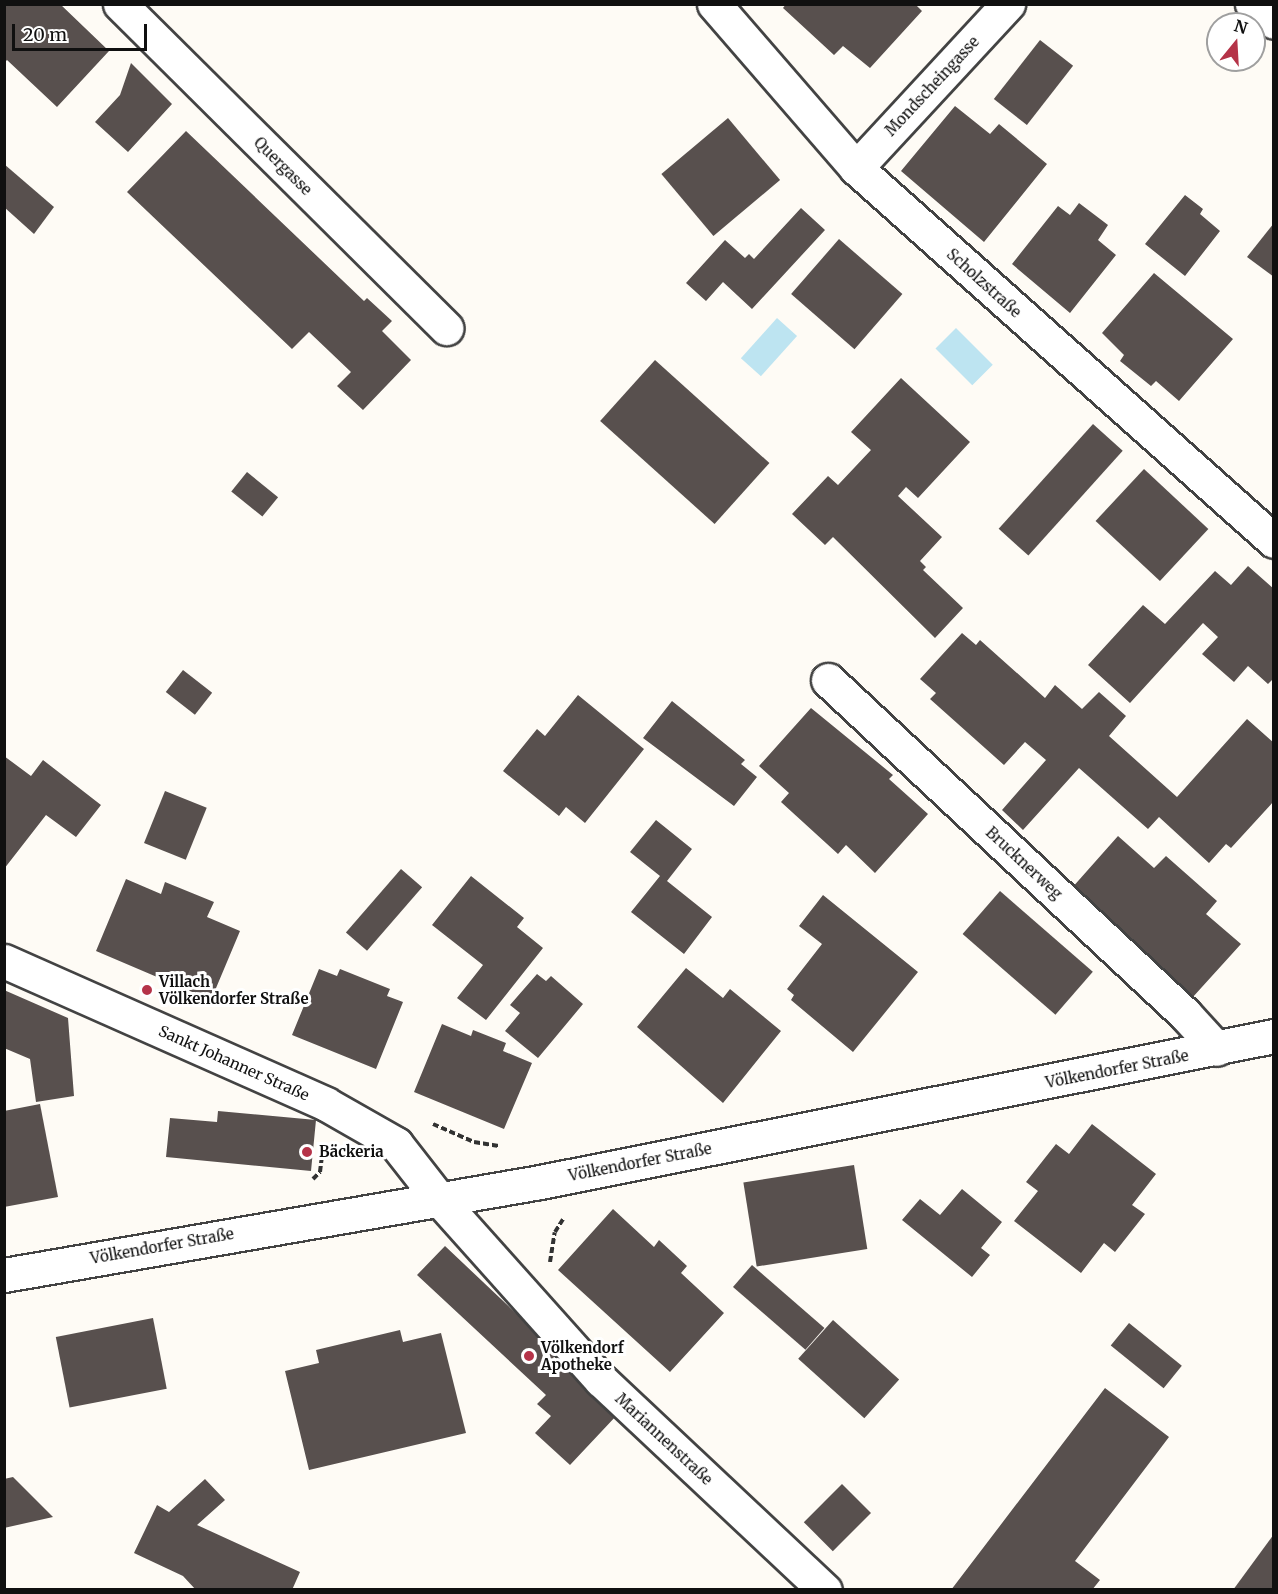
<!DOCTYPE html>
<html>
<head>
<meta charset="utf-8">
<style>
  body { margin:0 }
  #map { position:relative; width:1278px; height:1594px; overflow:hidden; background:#fefbf5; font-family:Merriweather,serif }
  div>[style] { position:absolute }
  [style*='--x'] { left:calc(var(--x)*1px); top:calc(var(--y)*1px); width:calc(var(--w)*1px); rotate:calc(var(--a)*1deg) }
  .water>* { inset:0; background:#bde4f1; transform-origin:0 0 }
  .building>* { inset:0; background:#58504e; transform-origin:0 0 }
  .path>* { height:4px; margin-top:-2px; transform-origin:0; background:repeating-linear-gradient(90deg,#323232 0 6px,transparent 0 9px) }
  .roads { filter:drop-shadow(2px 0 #434343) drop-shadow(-2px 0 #434343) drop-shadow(0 2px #434343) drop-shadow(0 -2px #434343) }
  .minor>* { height:33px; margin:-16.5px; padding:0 16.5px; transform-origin:16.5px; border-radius:16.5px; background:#fff }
  .dots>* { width:16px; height:16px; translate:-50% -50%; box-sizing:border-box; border:3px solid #fff; border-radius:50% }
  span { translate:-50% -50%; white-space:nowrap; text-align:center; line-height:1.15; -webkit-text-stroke:6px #fff; paint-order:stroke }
  .street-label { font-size:15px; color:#101010 }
  .poi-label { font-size:15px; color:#101010; font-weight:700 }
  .left { translate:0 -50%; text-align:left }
  .frame { position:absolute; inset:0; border:6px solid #101010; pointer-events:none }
  .north { position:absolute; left:1206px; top:12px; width:60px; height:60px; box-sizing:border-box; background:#fff; border:2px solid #9f9f9f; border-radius:50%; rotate:18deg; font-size:16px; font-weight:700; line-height:24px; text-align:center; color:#101010 }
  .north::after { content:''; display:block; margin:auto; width:21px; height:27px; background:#b53348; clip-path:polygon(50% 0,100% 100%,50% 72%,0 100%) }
  .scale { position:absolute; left:12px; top:24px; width:135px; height:27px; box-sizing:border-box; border:3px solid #101010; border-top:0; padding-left:8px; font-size:18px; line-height:21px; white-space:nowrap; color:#101010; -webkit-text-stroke:4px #fff; paint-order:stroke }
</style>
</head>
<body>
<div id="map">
  <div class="water">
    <i style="left:777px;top:318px;width:27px;height:54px;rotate:42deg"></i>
    <i style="left:956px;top:328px;width:52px;height:29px;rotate:45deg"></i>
  </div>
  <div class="building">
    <i style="clip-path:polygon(4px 4px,60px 4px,109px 51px,57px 107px,7px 60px,4px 63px)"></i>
    <i style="clip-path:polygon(786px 4px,915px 4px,922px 11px,870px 68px,843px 46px,834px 55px,783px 8px)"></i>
    <i style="left:1040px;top:40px;width:42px;height:75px;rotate:38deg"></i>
    <i style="clip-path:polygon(131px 63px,172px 104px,128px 152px,95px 122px,120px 95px)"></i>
    <i style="clip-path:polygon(955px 106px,990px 134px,999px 124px,1047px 164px,984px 242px,901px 171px)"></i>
    <i style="left:728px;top:118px;width:81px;height:87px;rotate:50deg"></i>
    <i style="clip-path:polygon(186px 131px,364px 301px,367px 298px,392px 321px,382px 331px,411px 360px,363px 410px,337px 386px,351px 372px,309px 332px,292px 349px,127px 192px)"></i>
    <i style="clip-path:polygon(4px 164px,54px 207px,34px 234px,4px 207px)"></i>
    <i style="clip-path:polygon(1185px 195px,1203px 209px,1200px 214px,1220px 231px,1185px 276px,1145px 244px)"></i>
    <i style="clip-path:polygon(1079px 203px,1108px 225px,1098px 240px,1116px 255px,1070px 313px,1012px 264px,1058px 206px,1070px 215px)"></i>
    <i style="clip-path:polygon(801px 208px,825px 230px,752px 309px,723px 282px,706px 301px,686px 283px,725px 240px,745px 258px,749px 254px,754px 259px)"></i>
    <i style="clip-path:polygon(1274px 223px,1274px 277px,1247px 257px)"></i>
    <i style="left:839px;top:239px;width:84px;height:73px;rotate:41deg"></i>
    <i style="clip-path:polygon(1154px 273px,1233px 339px,1179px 401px,1156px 381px,1151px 386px,1120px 361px,1124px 355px,1102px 333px)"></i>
    <i style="left:655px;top:360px;width:154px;height:82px;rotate:42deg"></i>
    <i style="clip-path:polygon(901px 378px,970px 442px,918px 498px,906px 487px,898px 496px,942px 537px,920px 561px,926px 567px,923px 570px,963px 608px,935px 638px,833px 537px,825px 545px,792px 514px,828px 476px,838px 485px,871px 450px,851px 432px)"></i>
    <i style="left:1093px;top:424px;width:40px;height:141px;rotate:42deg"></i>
    <i style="left:1144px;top:469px;width:88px;height:71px;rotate:43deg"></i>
    <i style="left:247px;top:472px;width:40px;height:25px;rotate:39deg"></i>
    <i style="clip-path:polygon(1248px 566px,1274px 589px,1274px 678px,1268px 684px,1248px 666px,1234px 682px,1202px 654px,1218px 637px,1203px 623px,1130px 703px,1088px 665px,1143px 605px,1165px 624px,1215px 571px,1231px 585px)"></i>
    <i style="clip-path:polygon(962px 633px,976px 645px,980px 640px,1045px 698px,1055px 685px,1082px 709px,1099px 692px,1126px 716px,1109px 736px,1177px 797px,1247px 719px,1274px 743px,1274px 801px,1231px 848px,1226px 844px,1209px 863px,1159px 817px,1148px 829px,1079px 768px,1023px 830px,1002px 810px,1046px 760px,1025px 742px,1004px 765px,930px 699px,936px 693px,920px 679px)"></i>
    <i style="left:183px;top:670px;width:37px;height:28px;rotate:38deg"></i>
    <i style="clip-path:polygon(578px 695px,644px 749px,585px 823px,566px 807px,559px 816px,503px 771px,537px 729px,545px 736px)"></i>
    <i style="clip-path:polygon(672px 701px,745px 760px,741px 764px,757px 777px,734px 806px,643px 738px)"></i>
    <i style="clip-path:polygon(811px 708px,893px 775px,889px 779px,928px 814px,875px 873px,846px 845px,838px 854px,781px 802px,789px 793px,759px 766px)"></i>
    <i style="clip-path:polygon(4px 756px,31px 776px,43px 760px,101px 805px,76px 837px,46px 815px,4px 869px)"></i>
    <i style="left:165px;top:791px;width:45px;height:56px;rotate:22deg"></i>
    <i style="clip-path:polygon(656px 820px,692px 849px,667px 881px,712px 917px,684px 954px,631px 912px,660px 876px,630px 852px)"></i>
    <i style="clip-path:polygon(1118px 836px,1154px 868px,1166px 856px,1217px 901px,1206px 914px,1241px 944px,1192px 998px,1071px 889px)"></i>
    <i style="left:401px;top:869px;width:28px;height:84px;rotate:41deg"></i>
    <i style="clip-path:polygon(471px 876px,524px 918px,517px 927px,543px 948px,486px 1020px,457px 998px,483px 965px,432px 925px)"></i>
    <i style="clip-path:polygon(126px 879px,161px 894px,165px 882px,214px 902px,207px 917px,240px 931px,211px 1000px,96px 951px)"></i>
    <i style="left:1000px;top:891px;width:123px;height:57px;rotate:41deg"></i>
    <i style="clip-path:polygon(823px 895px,918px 972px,853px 1052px,791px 1000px,794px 995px,787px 989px,822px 944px,799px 926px)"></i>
    <i style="clip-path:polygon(686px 968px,723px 998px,730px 989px,781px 1031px,723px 1103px,637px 1027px)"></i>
    <i style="clip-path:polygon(319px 969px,337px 976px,340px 969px,390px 989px,387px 996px,403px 1002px,376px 1069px,292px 1035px)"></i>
    <i style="clip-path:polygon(537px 974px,546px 981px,551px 976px,583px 1004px,538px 1058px,505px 1031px,520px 1013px,510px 1005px)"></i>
    <i style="clip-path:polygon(4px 990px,68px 1018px,74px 1096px,36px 1102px,30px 1059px,4px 1048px)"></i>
    <i style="clip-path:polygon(442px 1024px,471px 1036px,473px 1030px,506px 1043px,503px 1051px,532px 1063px,504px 1129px,414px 1092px)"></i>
    <i style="clip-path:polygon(40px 1104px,58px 1197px,4px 1207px,4px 1111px)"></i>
    <i style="clip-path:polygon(218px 1111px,316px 1120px,311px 1171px,166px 1157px,170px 1118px,217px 1122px)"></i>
    <i style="clip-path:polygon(1092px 1124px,1156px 1174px,1132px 1205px,1145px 1214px,1115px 1252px,1104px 1243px,1081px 1273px,1014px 1221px,1038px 1191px,1026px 1182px,1056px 1144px,1069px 1154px)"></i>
    <i style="left:854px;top:1165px;width:85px;height:112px;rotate:81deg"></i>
    <i style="clip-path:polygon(962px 1189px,1002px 1222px,981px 1248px,990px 1255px,972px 1277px,902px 1220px,920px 1199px,940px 1215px)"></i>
    <i style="clip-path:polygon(613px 1209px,654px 1247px,659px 1240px,687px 1266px,681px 1273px,724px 1313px,670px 1372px,558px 1270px)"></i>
    <i style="clip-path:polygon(445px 1246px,558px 1353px,553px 1358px,617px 1415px,570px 1465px,535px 1433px,551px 1416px,537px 1404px,546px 1395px,417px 1275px)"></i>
    <i style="left:752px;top:1265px;width:96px;height:29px;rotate:41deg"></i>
    <i style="left:153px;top:1318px;width:72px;height:99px;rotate:79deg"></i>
    <i style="left:833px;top:1320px;width:89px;height:52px;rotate:42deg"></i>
    <i style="left:1129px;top:1323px;width:68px;height:29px;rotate:39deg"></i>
    <i style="clip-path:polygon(400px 1330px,403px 1342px,441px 1333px,466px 1433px,309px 1470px,285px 1371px,319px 1363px,316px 1350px)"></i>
    <i style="clip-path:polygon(1105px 1388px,1169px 1437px,1075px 1561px,1100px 1580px,1092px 1590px,951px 1590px)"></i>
    <i style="clip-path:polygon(13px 1477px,53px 1517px,4px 1528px,4px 1479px)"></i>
    <i style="clip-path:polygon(205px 1479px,225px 1500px,197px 1525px,300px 1572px,292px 1590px,196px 1590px,183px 1576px,134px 1553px,157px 1505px,169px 1512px)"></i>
    <i style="left:842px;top:1484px;width:41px;height:54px;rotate:45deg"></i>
    <i style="clip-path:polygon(1274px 1534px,1274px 1590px,1233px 1590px)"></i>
  </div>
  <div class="path">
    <i style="--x:433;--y:1124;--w:45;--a:23.7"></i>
    <i style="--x:474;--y:1142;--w:25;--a:9"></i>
    <i style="--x:313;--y:1179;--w:10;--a:-45"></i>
    <i style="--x:320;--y:1172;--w:24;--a:-83"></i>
    <i style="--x:550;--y:1262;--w:30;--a:-81"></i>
    <i style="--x:555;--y:1232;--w:15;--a:-58"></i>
  </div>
  <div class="roads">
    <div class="minor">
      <i style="--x:120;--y:4;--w:460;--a:44.8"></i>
      <i style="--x:714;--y:4;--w:217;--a:49.1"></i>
      <i style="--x:856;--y:168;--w:560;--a:41.74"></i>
      <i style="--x:1252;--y:4;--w:28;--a:39"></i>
      <i style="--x:856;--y:168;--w:224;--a:-47.2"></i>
      <i style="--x:828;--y:680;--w:489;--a:43.1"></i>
      <i style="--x:1185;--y:1014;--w:47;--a:47.6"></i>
      <i style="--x:4;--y:961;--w:352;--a:23.9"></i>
      <i style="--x:326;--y:1104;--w:81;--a:29.7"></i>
      <i style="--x:396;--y:1144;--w:70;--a:52"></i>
      <i style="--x:439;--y:1199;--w:243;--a:48.2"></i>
      <i style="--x:601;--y:1380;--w:307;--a:43.2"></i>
      <i style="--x:4;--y:1275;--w:544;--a:-9.84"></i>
      <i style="--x:540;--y:1182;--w:748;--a:-11.25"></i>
    </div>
  </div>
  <div class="dots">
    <i style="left:147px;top:990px;background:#b53348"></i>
    <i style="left:307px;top:1152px;background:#b53348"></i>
    <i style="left:529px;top:1356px;background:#b53348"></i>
  </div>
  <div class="street-label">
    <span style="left:932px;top:86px;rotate:-47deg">Mondscheingasse</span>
    <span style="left:283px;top:166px;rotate:45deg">Quergasse</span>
    <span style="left:984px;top:283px;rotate:42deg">Scholzstraße</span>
    <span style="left:1024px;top:863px;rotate:43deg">Brucknerweg</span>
    <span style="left:234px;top:1063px;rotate:24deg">Sankt Johanner Straße</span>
    <span style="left:1117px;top:1069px;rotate:-11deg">Völkendorfer Straße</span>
    <span style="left:640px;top:1162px;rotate:-11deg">Völkendorfer Straße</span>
    <span style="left:162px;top:1246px;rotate:-10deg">Völkendorfer Straße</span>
    <span style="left:664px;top:1439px;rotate:43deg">Mariannenstraße</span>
  </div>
  <div class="poi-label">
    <span class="left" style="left:159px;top:990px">Villach<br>Völkendorfer Straße</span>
    <span class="left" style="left:319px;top:1152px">Bäckeria</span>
    <span class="left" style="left:541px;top:1356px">Völkendorf<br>Apotheke</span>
  </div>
  <div class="frame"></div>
  <div class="north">N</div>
  <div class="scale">20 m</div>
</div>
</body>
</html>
